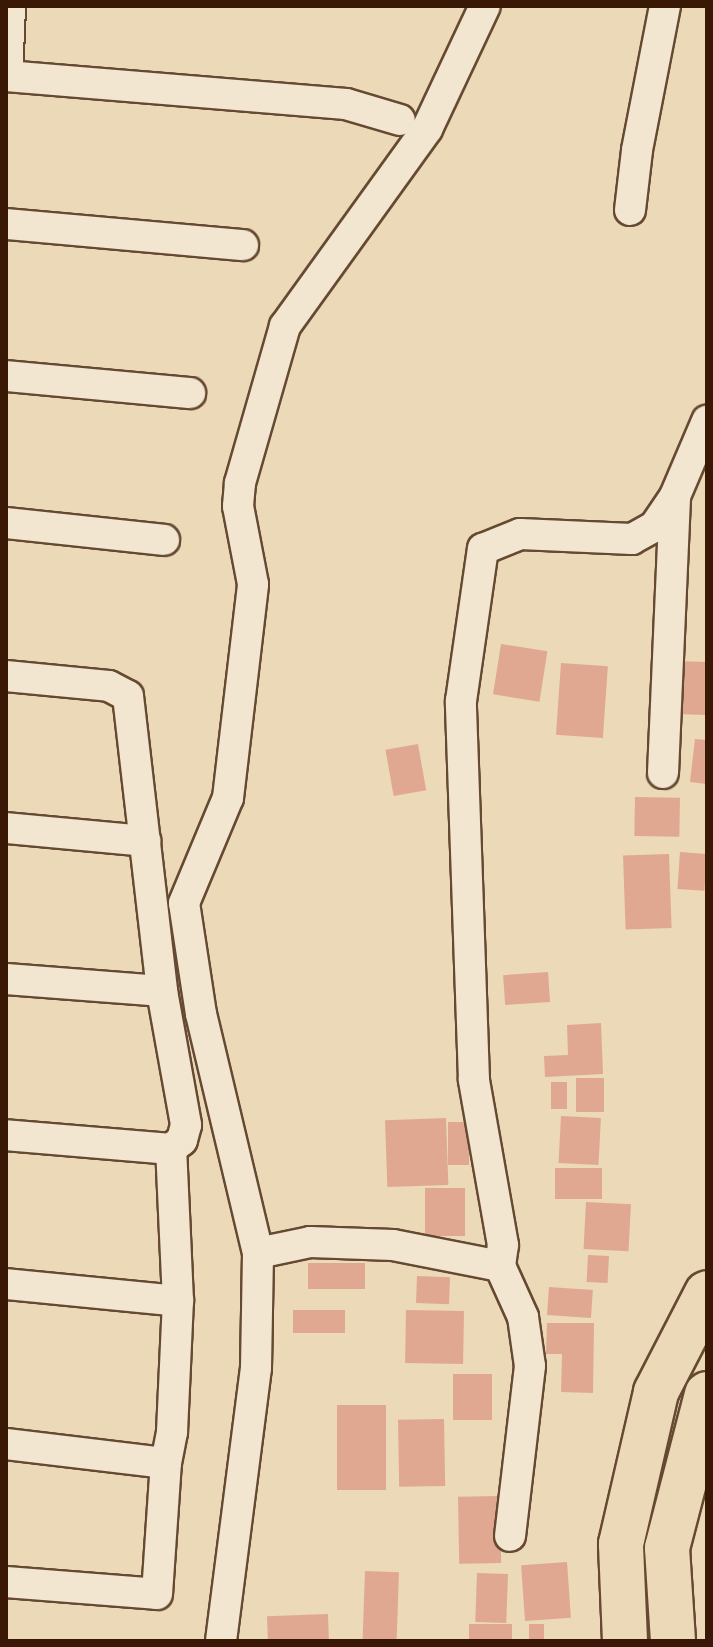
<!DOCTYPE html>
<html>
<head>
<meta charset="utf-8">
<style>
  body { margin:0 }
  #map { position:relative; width:713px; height:1647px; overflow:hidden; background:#ebd9b7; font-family:"Libre Bodoni",serif }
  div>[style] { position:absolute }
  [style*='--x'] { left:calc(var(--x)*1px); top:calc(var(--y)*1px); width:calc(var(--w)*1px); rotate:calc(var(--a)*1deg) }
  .building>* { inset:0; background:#e1a891; transform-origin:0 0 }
  .roads { filter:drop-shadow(2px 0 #664932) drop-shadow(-2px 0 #664932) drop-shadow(0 2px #664932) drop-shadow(0 -2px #664932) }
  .minor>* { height:30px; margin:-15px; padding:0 15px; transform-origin:15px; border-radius:15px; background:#f2e6d0 }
  .motorway>* { height:44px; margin:-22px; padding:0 22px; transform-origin:22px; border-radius:22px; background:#ebd9b7 }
  span { translate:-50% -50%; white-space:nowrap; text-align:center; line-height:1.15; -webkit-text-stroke:8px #f2e6d0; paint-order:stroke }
  .frame { position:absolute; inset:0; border:8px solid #391906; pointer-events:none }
</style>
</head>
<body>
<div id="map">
  <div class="building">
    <i style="left:501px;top:644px;width:47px;height:51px;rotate:9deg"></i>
    <i style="left:678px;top:661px;width:29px;height:53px;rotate:2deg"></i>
    <i style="left:561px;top:663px;width:47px;height:72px;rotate:4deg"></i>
    <i style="clip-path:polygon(695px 739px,707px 740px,707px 784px,690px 782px)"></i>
    <i style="left:418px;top:744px;width:47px;height:33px;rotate:80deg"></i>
    <i style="left:635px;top:797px;width:45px;height:39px;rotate:1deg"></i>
    <i style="left:680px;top:852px;width:27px;height:37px;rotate:4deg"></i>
    <i style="left:669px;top:854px;width:74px;height:46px;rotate:88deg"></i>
    <i style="left:548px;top:972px;width:30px;height:45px;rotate:86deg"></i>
    <i style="clip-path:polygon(601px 1023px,603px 1074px,545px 1077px,544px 1056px,568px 1055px,567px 1025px)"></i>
    <i style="left:576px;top:1078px;width:28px;height:34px"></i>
    <i style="left:551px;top:1082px;width:16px;height:27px"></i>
    <i style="left:561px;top:1116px;width:40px;height:47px;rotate:3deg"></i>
    <i style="left:446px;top:1118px;width:67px;height:61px;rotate:88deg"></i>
    <i style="left:448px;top:1122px;width:21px;height:43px"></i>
    <i style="left:555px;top:1168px;width:47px;height:31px"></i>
    <i style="left:425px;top:1188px;width:40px;height:48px"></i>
    <i style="left:586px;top:1202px;width:45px;height:47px;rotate:3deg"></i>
    <i style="left:588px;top:1255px;width:21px;height:27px;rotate:3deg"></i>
    <i style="left:308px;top:1263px;width:57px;height:26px"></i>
    <i style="left:417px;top:1276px;width:33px;height:27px;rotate:2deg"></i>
    <i style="left:549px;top:1287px;width:44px;height:28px;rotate:4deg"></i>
    <i style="left:293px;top:1310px;width:52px;height:23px"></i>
    <i style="left:406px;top:1310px;width:58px;height:53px;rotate:1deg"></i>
    <i style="clip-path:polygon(547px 1323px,594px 1323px,593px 1393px,561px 1392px,562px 1354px,546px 1354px)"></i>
    <i style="left:453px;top:1374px;width:39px;height:46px"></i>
    <i style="left:337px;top:1405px;width:49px;height:85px"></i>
    <i style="left:444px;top:1419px;width:67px;height:46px;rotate:89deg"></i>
    <i style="left:500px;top:1496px;width:67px;height:42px;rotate:89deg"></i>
    <i style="left:567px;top:1562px;width:56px;height:46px;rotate:86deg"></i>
    <i style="left:365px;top:1571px;width:34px;height:70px;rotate:2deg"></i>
    <i style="left:477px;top:1573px;width:31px;height:49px;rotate:2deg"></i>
    <i style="left:328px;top:1614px;width:27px;height:61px;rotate:88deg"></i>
    <i style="left:469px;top:1624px;width:43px;height:17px"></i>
    <i style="left:529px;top:1624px;width:15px;height:17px"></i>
  </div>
  <div class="roads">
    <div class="minor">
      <i style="--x:6;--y:76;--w:341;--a:4.7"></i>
      <i style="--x:346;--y:104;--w:56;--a:16.5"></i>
      <i style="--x:7;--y:76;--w:70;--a:-87.5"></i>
      <i style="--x:630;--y:210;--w:60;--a:-83.3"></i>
      <i style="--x:637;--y:150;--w:147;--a:-79"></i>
      <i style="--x:6;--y:224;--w:238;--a:5.1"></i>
      <i style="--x:6;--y:376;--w:185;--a:5.3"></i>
      <i style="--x:6;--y:523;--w:159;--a:6.1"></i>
      <i style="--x:6;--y:676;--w:103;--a:5.5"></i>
      <i style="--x:109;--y:686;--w:21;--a:28"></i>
      <i style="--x:128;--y:696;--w:297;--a:83.4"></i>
      <i style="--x:162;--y:991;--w:136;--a:79.8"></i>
      <i style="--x:186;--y:1125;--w:16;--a:105"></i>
      <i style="--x:182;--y:1140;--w:14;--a:141"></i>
      <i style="--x:171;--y:1149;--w:166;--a:-175.2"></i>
      <i style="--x:663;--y:773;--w:275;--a:-87.5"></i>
      <i style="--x:6;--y:828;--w:140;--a:5.3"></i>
      <i style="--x:6;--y:979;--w:156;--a:4.4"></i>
      <i style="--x:258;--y:1253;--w:246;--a:-103.4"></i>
      <i style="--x:201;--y:1014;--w:112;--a:-98.7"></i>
      <i style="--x:184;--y:903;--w:114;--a:-67.3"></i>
      <i style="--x:228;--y:798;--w:215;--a:-83.3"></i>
      <i style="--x:253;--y:584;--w:79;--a:-100.9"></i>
      <i style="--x:238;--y:506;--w:23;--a:-85"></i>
      <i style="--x:240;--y:483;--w:163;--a:-74"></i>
      <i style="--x:285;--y:326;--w:243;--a:-54.2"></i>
      <i style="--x:427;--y:129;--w:136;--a:-64.8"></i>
      <i style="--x:500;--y:1266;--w:56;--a:65.7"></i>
      <i style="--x:523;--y:1317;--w:49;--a:81.9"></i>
      <i style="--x:530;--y:1366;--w:171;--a:96.7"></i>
      <i style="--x:6;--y:1284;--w:173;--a:5.6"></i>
      <i style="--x:6;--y:1444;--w:161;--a:6.8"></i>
      <i style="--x:166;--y:1463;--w:32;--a:-79"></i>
      <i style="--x:172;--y:1432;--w:131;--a:-87.4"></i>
      <i style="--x:178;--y:1301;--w:152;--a:-92.6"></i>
      <i style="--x:6;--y:1582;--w:151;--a:4.5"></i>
      <i style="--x:157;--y:1594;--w:131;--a:-86.1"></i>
      <i style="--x:221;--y:1641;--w:275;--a:-82.7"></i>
      <i style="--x:256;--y:1368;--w:115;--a:-89"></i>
      <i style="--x:258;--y:1253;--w:53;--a:-11.9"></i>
      <i style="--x:310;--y:1242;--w:83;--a:2.1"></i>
      <i style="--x:393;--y:1245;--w:109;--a:11.1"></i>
      <i style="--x:500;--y:1266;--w:21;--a:-82"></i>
      <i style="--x:503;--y:1245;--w:168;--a:-100"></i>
      <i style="--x:474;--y:1080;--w:379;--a:-92"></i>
      <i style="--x:461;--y:701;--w:154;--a:-81.8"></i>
      <i style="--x:483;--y:549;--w:40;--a:-22"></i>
      <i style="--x:520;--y:534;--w:112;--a:2.6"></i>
      <i style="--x:632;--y:539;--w:26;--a:-29"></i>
      <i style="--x:655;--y:526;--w:36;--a:-56"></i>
      <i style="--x:675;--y:496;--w:82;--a:-66.9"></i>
    </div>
    <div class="motorway">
      <i style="--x:625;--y:1641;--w:97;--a:-92.4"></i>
      <i style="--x:621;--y:1544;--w:156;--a:-77"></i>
      <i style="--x:656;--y:1392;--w:111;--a:-62.7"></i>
      <i style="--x:673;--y:1641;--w:93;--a:-93.7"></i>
      <i style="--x:667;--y:1548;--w:159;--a:-75.4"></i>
    </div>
  </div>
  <div class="frame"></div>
</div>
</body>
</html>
